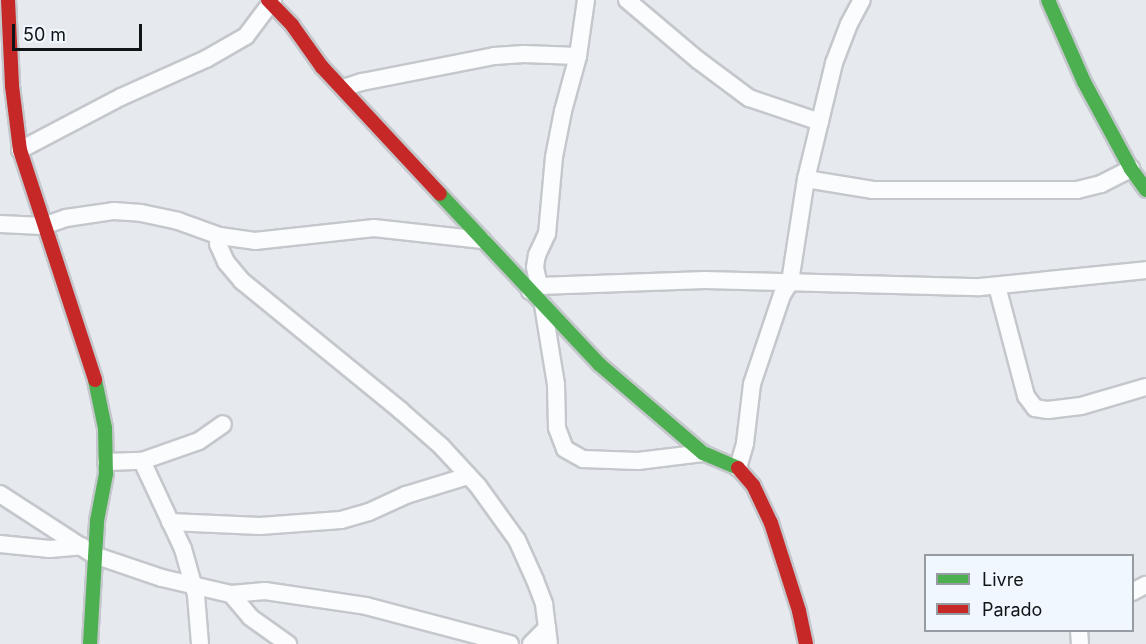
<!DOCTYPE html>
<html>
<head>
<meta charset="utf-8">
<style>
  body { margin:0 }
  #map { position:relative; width:1146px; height:644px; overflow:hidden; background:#e6eaef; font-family:Inter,sans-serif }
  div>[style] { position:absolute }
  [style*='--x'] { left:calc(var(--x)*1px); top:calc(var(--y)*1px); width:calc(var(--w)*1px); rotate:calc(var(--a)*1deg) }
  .roads { filter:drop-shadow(2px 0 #c4c7cb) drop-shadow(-2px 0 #c4c7cb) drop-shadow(0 2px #c4c7cb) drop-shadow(0 -2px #c4c7cb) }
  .street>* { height:16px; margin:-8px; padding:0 8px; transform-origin:8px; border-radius:8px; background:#fbfcfd }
  .fast>* { height:14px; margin:-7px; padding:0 7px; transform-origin:7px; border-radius:7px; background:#4caf50 }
  .jam>* { height:14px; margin:-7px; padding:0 7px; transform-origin:7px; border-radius:7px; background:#c62828 }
  span { translate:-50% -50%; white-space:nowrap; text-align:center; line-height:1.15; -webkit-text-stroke:4.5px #f0f7fe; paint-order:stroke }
  .legend { position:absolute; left:924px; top:554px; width:210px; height:78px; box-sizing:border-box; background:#f0f7fe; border:2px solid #979ca2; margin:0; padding:8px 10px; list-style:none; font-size:18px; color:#111417 }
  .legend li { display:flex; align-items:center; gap:12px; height:30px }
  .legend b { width:30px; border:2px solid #979ca2 }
  .scale { position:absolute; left:12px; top:24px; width:130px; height:27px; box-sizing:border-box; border:3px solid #111417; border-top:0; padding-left:8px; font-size:18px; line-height:21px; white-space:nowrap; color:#111417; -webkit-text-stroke:4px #f0f7fe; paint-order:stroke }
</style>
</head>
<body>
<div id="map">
  <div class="roads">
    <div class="street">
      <i style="--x:627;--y:0;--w:93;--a:40.2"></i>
      <i style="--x:698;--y:60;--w:64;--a:36.7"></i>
      <i style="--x:749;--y:98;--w:75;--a:18.7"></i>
      <i style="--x:343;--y:88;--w:20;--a:-18"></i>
      <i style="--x:362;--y:82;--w:135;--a:-11.1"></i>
      <i style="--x:494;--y:56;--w:30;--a:-4"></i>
      <i style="--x:524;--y:54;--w:54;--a:2.1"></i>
      <i style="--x:20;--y:150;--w:114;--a:-27.7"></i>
      <i style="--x:121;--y:97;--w:93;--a:-24.1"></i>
      <i style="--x:206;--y:59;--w:46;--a:-29.9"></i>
      <i style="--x:246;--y:36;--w:45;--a:-53.1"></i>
      <i style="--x:806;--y:179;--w:68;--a:9.3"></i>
      <i style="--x:873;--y:190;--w:204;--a:0"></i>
      <i style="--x:1077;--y:190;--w:25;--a:-14"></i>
      <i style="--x:1101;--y:184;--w:34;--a:-27"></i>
      <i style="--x:0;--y:224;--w:43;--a:2.7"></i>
      <i style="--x:43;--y:226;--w:24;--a:-19"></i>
      <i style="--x:66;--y:218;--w:49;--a:-8.3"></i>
      <i style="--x:114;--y:211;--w:27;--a:4"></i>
      <i style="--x:141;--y:213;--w:38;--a:12"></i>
      <i style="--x:178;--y:221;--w:45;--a:19.7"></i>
      <i style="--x:220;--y:236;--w:35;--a:8"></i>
      <i style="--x:255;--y:241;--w:120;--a:-6.2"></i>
      <i style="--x:374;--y:228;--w:109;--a:6.3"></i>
      <i style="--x:220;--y:236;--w:8;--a:104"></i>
      <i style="--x:218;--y:244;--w:20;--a:66"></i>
      <i style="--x:226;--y:262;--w:25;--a:50"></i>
      <i style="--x:242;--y:281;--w:204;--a:39.2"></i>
      <i style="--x:400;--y:410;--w:55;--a:41.3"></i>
      <i style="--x:441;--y:446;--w:54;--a:47.2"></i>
      <i style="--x:478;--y:486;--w:67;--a:54.2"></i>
      <i style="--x:517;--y:540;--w:44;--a:65.8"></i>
      <i style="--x:535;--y:580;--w:26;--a:69"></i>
      <i style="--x:544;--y:604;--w:40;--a:82.9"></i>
      <i style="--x:539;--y:286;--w:19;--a:-102"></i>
      <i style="--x:535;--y:267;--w:12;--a:-81"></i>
      <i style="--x:537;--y:255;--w:23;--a:-65"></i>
      <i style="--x:547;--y:234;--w:77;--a:-84.8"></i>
      <i style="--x:554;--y:157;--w:47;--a:-78.9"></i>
      <i style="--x:563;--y:111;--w:57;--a:-74.7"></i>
      <i style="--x:578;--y:56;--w:57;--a:-81.9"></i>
      <i style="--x:997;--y:286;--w:114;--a:75.2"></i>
      <i style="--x:1026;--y:396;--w:15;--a:53"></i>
      <i style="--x:1035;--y:408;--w:13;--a:9"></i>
      <i style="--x:1048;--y:410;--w:33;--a:-7"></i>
      <i style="--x:1081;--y:406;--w:68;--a:-16.3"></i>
      <i style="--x:530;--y:291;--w:10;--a:-29"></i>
      <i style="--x:539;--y:286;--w:166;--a:-2.1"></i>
      <i style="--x:705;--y:280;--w:275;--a:1.5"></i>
      <i style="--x:980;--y:287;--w:167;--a:-5.8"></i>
      <i style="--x:543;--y:305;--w:80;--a:80.7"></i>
      <i style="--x:556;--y:384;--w:44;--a:88.7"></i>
      <i style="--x:557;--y:428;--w:22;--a:69"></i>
      <i style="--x:565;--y:449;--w:21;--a:29"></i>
      <i style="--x:583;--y:459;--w:55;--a:2.1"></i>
      <i style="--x:638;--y:461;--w:65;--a:-7"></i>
      <i style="--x:142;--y:461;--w:97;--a:65"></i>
      <i style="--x:183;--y:549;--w:48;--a:74.2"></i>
      <i style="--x:196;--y:595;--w:49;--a:85.3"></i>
      <i style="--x:106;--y:462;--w:36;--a:-2"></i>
      <i style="--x:142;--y:461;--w:60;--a:-19.3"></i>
      <i style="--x:199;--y:441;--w:29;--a:-35"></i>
      <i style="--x:738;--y:468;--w:26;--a:-74"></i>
      <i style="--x:745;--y:443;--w:59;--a:-83.2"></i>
      <i style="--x:752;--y:384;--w:94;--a:-71.4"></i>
      <i style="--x:782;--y:295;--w:15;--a:-58"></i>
      <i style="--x:790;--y:282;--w:104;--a:-81.2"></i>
      <i style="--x:806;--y:179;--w:119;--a:-76.4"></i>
      <i style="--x:834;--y:63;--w:42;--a:-69"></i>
      <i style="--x:849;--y:24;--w:27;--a:-62"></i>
      <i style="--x:0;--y:494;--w:112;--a:33"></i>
      <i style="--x:94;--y:555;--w:72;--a:18.7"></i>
      <i style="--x:162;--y:578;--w:71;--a:13.1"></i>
      <i style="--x:231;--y:594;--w:30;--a:50"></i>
      <i style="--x:250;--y:617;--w:47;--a:35.4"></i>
      <i style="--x:170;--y:522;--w:90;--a:2.5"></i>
      <i style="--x:260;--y:526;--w:81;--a:-4.2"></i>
      <i style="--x:341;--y:520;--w:29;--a:-16"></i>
      <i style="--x:369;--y:512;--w:41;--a:-24.7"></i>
      <i style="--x:406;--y:495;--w:65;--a:-17"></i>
      <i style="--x:0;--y:544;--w:50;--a:5.7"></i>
      <i style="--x:50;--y:549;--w:32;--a:-5"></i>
      <i style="--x:1132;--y:592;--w:16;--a:-27"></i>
      <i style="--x:231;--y:594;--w:34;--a:-5"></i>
      <i style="--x:265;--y:591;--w:102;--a:8.4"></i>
      <i style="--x:366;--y:606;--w:149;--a:14.8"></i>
      <i style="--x:1079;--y:630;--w:14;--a:86"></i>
      <i style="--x:531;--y:644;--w:23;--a:-45"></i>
    </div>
    <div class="fast">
      <i style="--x:1048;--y:0;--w:90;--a:66.3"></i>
      <i style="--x:1084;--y:82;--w:99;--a:61.6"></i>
      <i style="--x:1131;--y:169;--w:26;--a:54"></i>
      <i style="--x:440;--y:194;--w:233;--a:46.9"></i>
      <i style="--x:599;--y:364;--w:137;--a:40.6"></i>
      <i style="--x:703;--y:453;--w:38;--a:23"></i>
      <i style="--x:90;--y:644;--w:123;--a:-86.7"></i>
      <i style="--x:97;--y:521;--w:48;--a:-79.2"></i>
      <i style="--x:106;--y:474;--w:46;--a:-91.2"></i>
      <i style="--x:105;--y:428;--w:49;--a:-101.8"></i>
    </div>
    <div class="jam">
      <i style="--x:8;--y:0;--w:86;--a:87.3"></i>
      <i style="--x:12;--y:86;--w:64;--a:82.9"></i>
      <i style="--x:20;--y:150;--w:242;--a:71.9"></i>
      <i style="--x:268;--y:0;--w:35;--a:46"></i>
      <i style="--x:292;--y:25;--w:52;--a:54.5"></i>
      <i style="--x:322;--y:67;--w:173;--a:47.1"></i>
      <i style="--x:738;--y:468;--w:23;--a:49"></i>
      <i style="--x:753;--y:485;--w:42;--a:64.7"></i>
      <i style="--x:771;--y:523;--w:92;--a:72.3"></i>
      <i style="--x:799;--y:611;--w:34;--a:78"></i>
    </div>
  </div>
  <ul class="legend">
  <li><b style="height:8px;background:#4caf50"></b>Livre</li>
  <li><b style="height:8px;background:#c62828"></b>Parado</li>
  </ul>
  <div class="scale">50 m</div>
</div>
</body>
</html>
